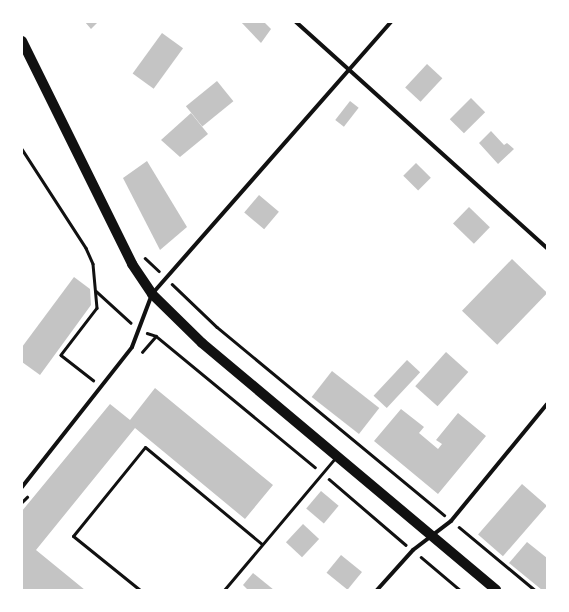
<!DOCTYPE html>
<html>
<head>
<meta charset="utf-8">
<style>
  body { margin:0 }
  #map { position:relative; width:569px; height:612px; overflow:hidden; background:#fff; font-family:"Fira Sans Condensed",sans-serif }
  div>[style] { position:absolute }
  [style*='--x'] { left:calc(var(--x)*1px); top:calc(var(--y)*1px); width:calc(var(--w)*1px); rotate:calc(var(--a)*1deg) }
  .building>* { inset:0; background:#c4c4c4; transform-origin:0 0 }
  .path>* { height:2.5px; margin:-1.25px; padding:0 1.25px; transform-origin:1.25px; border-radius:1.25px; background:#111 }
  .service>* { height:3px; margin:-1.5px; padding:0 1.5px; transform-origin:1.5px; border-radius:1.5px; background:#111 }
  .minor>* { height:4px; margin:-2px; padding:0 2px; transform-origin:2px; border-radius:2px; background:#111 }
  .primary>* { height:10px; margin:-5px; padding:0 5px; transform-origin:5px; border-radius:5px; background:#111 }
  span { translate:-50% -50%; white-space:nowrap; text-align:center; line-height:1.15; -webkit-text-stroke:4px #fff; paint-order:stroke }
  .frame { position:absolute; inset:0; border:23px solid #fff; pointer-events:none }
</style>
</head>
<body>
<div id="map">
  <div class="building">
    <i style="clip-path:polygon(85px 22px,98px 22px,91px 29px)"></i>
    <i style="clip-path:polygon(241px 22px,264px 22px,271px 29px,261px 43px)"></i>
    <i style="left:162px;top:33px;width:26px;height:50px;rotate:36deg"></i>
    <i style="left:427px;top:64px;width:21px;height:32px;rotate:43deg"></i>
    <i style="left:217px;top:81px;width:26px;height:40px;rotate:51deg"></i>
    <i style="left:471px;top:98px;width:20px;height:30px;rotate:45deg"></i>
    <i style="left:350px;top:101px;width:11px;height:24px;rotate:38deg"></i>
    <i style="clip-path:polygon(191px 113px,208px 134px,180px 157px,161px 140px)"></i>
    <i style="clip-path:polygon(491px 131px,504px 145px,507px 143px,514px 149px,498px 164px,479px 143px)"></i>
    <i style="clip-path:polygon(147px 161px,187px 227px,160px 250px,123px 178px)"></i>
    <i style="left:416px;top:163px;width:21px;height:18px;rotate:45deg"></i>
    <i style="left:259px;top:195px;width:26px;height:23px;rotate:40deg"></i>
    <i style="left:469px;top:207px;width:29px;height:23px;rotate:44deg"></i>
    <i style="left:512px;top:259px;width:49px;height:72px;rotate:44deg"></i>
    <i style="clip-path:polygon(74px 277px,90px 289px,91px 305px,40px 375px,22px 362px,22px 347px)"></i>
    <i style="left:446px;top:352px;width:30px;height:46px;rotate:42deg"></i>
    <i style="left:407px;top:360px;width:18px;height:49px;rotate:43deg"></i>
    <i style="left:332px;top:371px;width:60px;height:33px;rotate:38deg"></i>
    <i style="clip-path:polygon(155px 388px,273px 485px,245px 519px,135px 428px,36px 550px,85px 590px,22px 590px,22px 511px,110px 404px,130px 420px)"></i>
    <i style="clip-path:polygon(401px 409px,424px 427px,419px 433px,438px 449px,442px 444px,436px 440px,458px 413px,486px 436px,438px 494px,374px 441px)"></i>
    <i style="left:522px;top:484px;width:33px;height:67px;rotate:41deg"></i>
    <i style="left:321px;top:491px;width:23px;height:23px;rotate:40deg"></i>
    <i style="left:303px;top:524px;width:22px;height:25px;rotate:43deg"></i>
    <i style="clip-path:polygon(527px 542px,547px 558px,547px 590px,542px 590px,509px 563px)"></i>
    <i style="left:341px;top:555px;width:27px;height:23px;rotate:39deg"></i>
    <i style="clip-path:polygon(253px 573px,274px 590px,248px 590px,243px 585px)"></i>
  </div>
  <div class="path">
    <i style="--x:22;--y:149;--w:118;--a:57.1"></i>
    <i style="--x:86;--y:248;--w:17;--a:66"></i>
    <i style="--x:93;--y:264;--w:44;--a:84.8"></i>
    <i style="--x:97;--y:308;--w:59;--a:127.5"></i>
    <i style="--x:61;--y:355;--w:41;--a:38"></i>
    <i style="--x:145;--y:258;--w:19;--a:43"></i>
    <i style="--x:172;--y:284;--w:62;--a:43.7"></i>
    <i style="--x:217;--y:327;--w:295;--a:39.6"></i>
    <i style="--x:96;--y:291;--w:47;--a:42.4"></i>
    <i style="--x:147;--y:333;--w:9;--a:18"></i>
    <i style="--x:156;--y:336;--w:206;--a:39.5"></i>
    <i style="--x:142;--y:352;--w:21;--a:-49"></i>
    <i style="--x:329;--y:479;--w:101;--a:40.6"></i>
    <i style="--x:22;--y:502;--w:7;--a:-45"></i>
    <i style="--x:459;--y:527;--w:99;--a:39.7"></i>
    <i style="--x:421;--y:557;--w:51;--a:40.2"></i>
  </div>
  <div class="service">
    <i style="--x:140;--y:590;--w:86;--a:-141.1"></i>
    <i style="--x:73;--y:536;--w:114;--a:-51"></i>
    <i style="--x:145;--y:447;--w:152;--a:39.7"></i>
    <i style="--x:224;--y:590;--w:174;--a:-49.9"></i>
  </div>
  <div class="minor">
    <i style="--x:296;--y:22;--w:338;--a:42"></i>
    <i style="--x:22;--y:487;--w:178;--a:-51.8"></i>
    <i style="--x:132;--y:347;--w:57;--a:-69.3"></i>
    <i style="--x:152;--y:294;--w:362;--a:-48.7"></i>
    <i style="--x:377;--y:590;--w:54;--a:-48"></i>
    <i style="--x:413;--y:550;--w:48;--a:-37.3"></i>
    <i style="--x:451;--y:521;--w:151;--a:-50.6"></i>
  </div>
  <div class="primary">
    <i style="--x:22;--y:41;--w:249;--a:63.7"></i>
    <i style="--x:132;--y:264;--w:36;--a:56"></i>
    <i style="--x:152;--y:294;--w:70;--a:44.4"></i>
    <i style="--x:202;--y:343;--w:384;--a:40"></i>
  </div>
  <div class="frame"></div>
</div>
</body>
</html>
